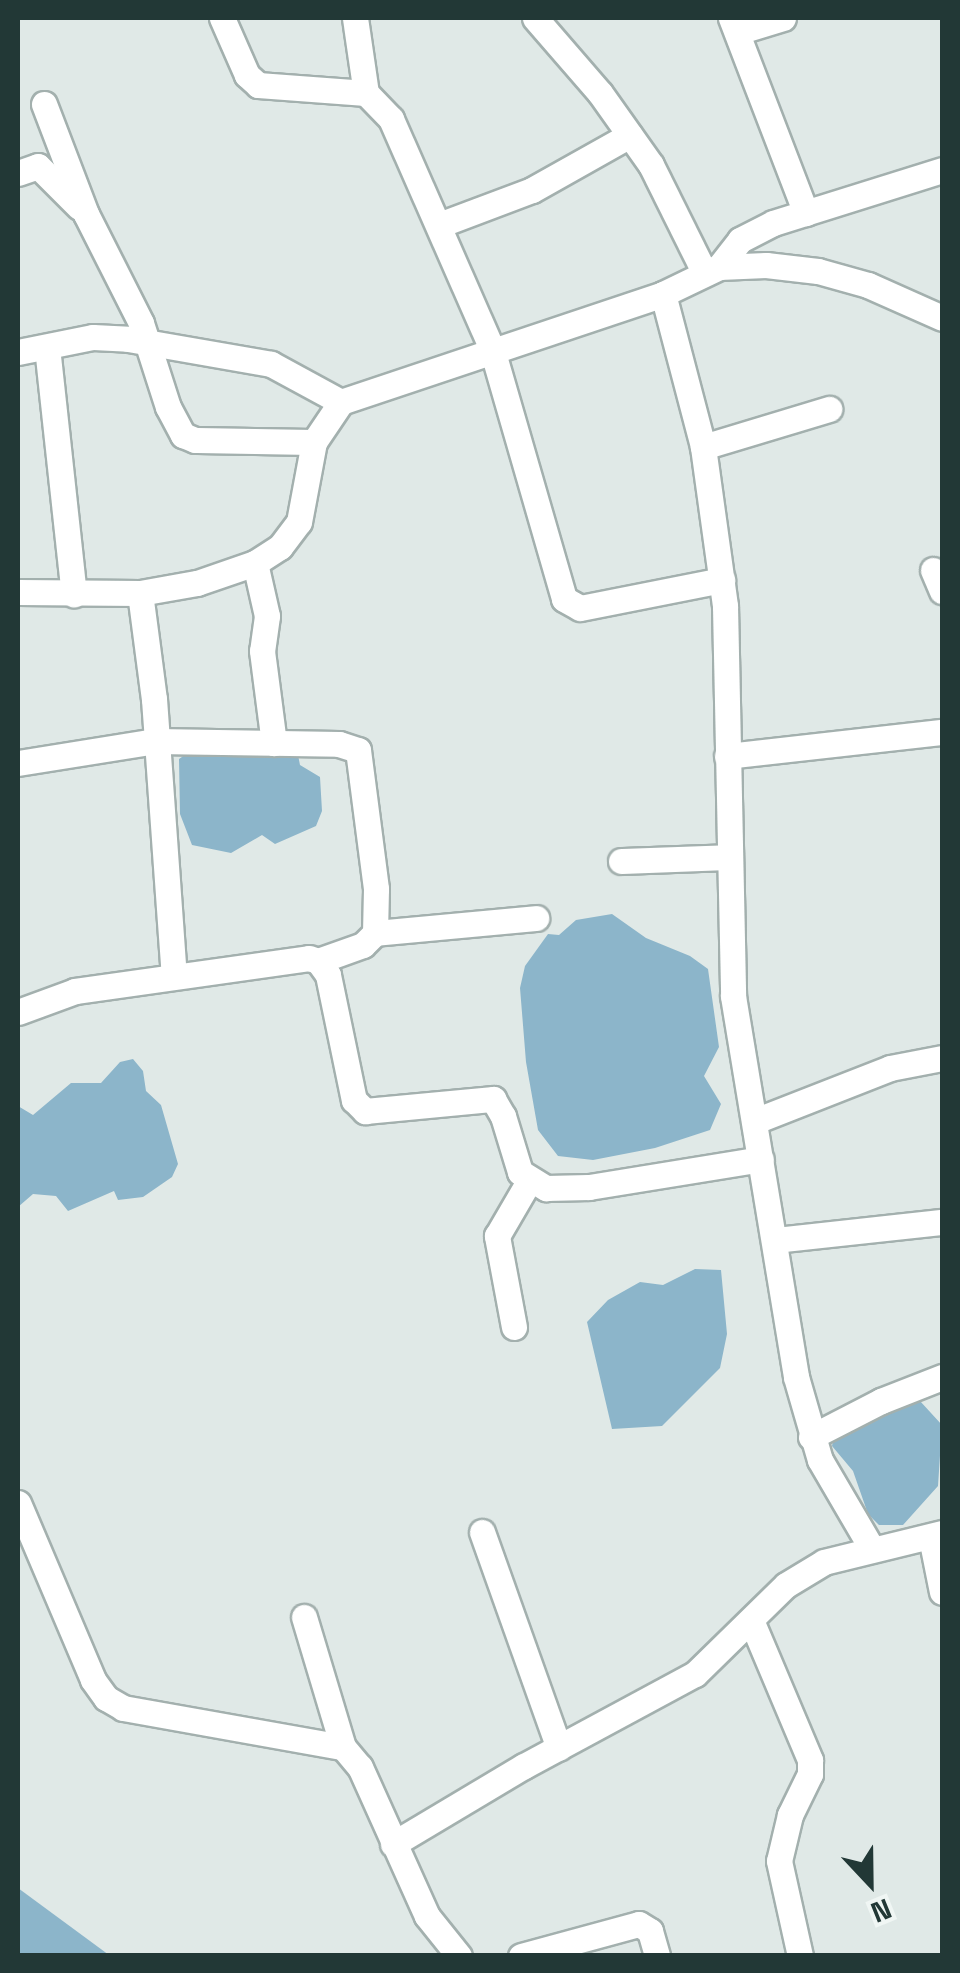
<!DOCTYPE html>
<html>
<head>
<meta charset="utf-8">
<style>
  body { margin:0 }
  #map { position:relative; width:960px; height:1973px; overflow:hidden; background:#e0e9e7; font-family:"Space Grotesk",sans-serif }
  div>[style] { position:absolute }
  [style*='--x'] { left:calc(var(--x)*1px); top:calc(var(--y)*1px); width:calc(var(--w)*1px); rotate:calc(var(--a)*1deg) }
  .water>* { inset:0; background:#8cb5ca }
  .roads { filter:drop-shadow(2px 0 #a3b0ae) drop-shadow(-2px 0 #a3b0ae) drop-shadow(0 2px #a3b0ae) drop-shadow(0 -2px #a3b0ae) }
  .street>* { height:25px; margin:-12.5px; padding:0 12.5px; transform-origin:12.5px; border-radius:12.5px; background:#fff }
  span { translate:-50% -50%; white-space:nowrap; text-align:center; line-height:1.15; -webkit-text-stroke:8px #f0f6f4; paint-order:stroke }
  .frame { position:absolute; inset:0; border:20px solid #223836; pointer-events:none }
  .north { position:absolute; left:820px; top:1833px; width:100px; height:100px; -webkit-text-stroke:8px #f0f6f4; paint-order:stroke; rotate:158deg; font-size:28px; font-weight:700; line-height:40px; text-align:center; color:#223836 }
  .north::after { content:''; display:block; margin:auto; width:35px; height:45px; background:#223836; clip-path:polygon(50% 0,100% 100%,50% 72%,0 100%) }
</style>
</head>
<body>
<div id="map">
  <div class="water">
    <i style="clip-path:polygon(195px 748px,298px 755px,300px 765px,320px 777px,322px 811px,316px 826px,275px 844px,262px 835px,231px 853px,192px 845px,180px 814px,179px 759px)"></i>
    <i style="clip-path:polygon(612px 914px,646px 938px,690px 956px,708px 969px,719px 1047px,704px 1076px,721px 1104px,710px 1130px,655px 1148px,593px 1160px,558px 1156px,538px 1130px,526px 1062px,520px 988px,525px 966px,548px 934px,559px 935px,576px 920px)"></i>
    <i style="clip-path:polygon(133px 1059px,143px 1071px,146px 1091px,161px 1105px,178px 1164px,172px 1177px,143px 1197px,118px 1200px,114px 1191px,68px 1211px,56px 1196px,33px 1194px,18px 1207px,18px 1106px,33px 1115px,71px 1083px,101px 1083px,120px 1062px)"></i>
    <i style="clip-path:polygon(695px 1269px,721px 1270px,727px 1334px,720px 1368px,662px 1426px,612px 1429px,587px 1322px,608px 1300px,640px 1282px,663px 1285px)"></i>
    <i style="clip-path:polygon(920px 1401px,942px 1425px,938px 1486px,903px 1525px,879px 1525px,868px 1514px,853px 1471px,832px 1446px,835px 1432px,904px 1402px)"></i>
    <i style="clip-path:polygon(18px 1888px,109px 1955px,18px 1955px)"></i>
  </div>
  <div class="roads">
    <div class="street">
      <i style="--x:222;--y:18;--w:62;--a:66.3"></i>
      <i style="--x:247;--y:75;--w:15;--a:42"></i>
      <i style="--x:258;--y:85;--w:108;--a:4.2"></i>
      <i style="--x:366;--y:93;--w:36;--a:46"></i>
      <i style="--x:391;--y:119;--w:251;--a:66.3"></i>
      <i style="--x:492;--y:349;--w:260;--a:73.9"></i>
      <i style="--x:564;--y:599;--w:18;--a:29"></i>
      <i style="--x:580;--y:608;--w:145;--a:-11.2"></i>
      <i style="--x:355;--y:18;--w:76;--a:81.7"></i>
      <i style="--x:535;--y:18;--w:99;--a:49.1"></i>
      <i style="--x:600;--y:93;--w:88;--a:54.7"></i>
      <i style="--x:651;--y:165;--w:119;--a:63.6"></i>
      <i style="--x:731;--y:18;--w:209;--a:69"></i>
      <i style="--x:737;--y:32;--w:48;--a:-16.9"></i>
      <i style="--x:44;--y:104;--w:118;--a:69.1"></i>
      <i style="--x:86;--y:214;--w:122;--a:63.2"></i>
      <i style="--x:141;--y:323;--w:88;--a:72.2"></i>
      <i style="--x:168;--y:407;--w:32;--a:62"></i>
      <i style="--x:183;--y:435;--w:13;--a:23"></i>
      <i style="--x:195;--y:440;--w:119;--a:1"></i>
      <i style="--x:18;--y:173;--w:21;--a:-19"></i>
      <i style="--x:38;--y:166;--w:58;--a:45"></i>
      <i style="--x:439;--y:225;--w:99;--a:-20.6"></i>
      <i style="--x:532;--y:190;--w:112;--a:-29.3"></i>
      <i style="--x:719;--y:267;--w:34;--a:-52"></i>
      <i style="--x:740;--y:240;--w:37;--a:-27"></i>
      <i style="--x:773;--y:223;--w:177;--a:-17.4"></i>
      <i style="--x:663;--y:294;--w:158;--a:75.3"></i>
      <i style="--x:703;--y:447;--w:161;--a:82.1"></i>
      <i style="--x:725;--y:606;--w:390;--a:88.8"></i>
      <i style="--x:733;--y:996;--w:386;--a:80.6"></i>
      <i style="--x:796;--y:1377;--w:86;--a:73.9"></i>
      <i style="--x:820;--y:1460;--w:103;--a:59.7"></i>
      <i style="--x:47;--y:347;--w:249;--a:83.8"></i>
      <i style="--x:18;--y:352;--w:76;--a:-11.3"></i>
      <i style="--x:93;--y:337;--w:35;--a:3"></i>
      <i style="--x:128;--y:339;--w:145;--a:9.9"></i>
      <i style="--x:271;--y:364;--w:80;--a:28.5"></i>
      <i style="--x:703;--y:447;--w:132;--a:-16.8"></i>
      <i style="--x:255;--y:563;--w:54;--a:77.2"></i>
      <i style="--x:267;--y:616;--w:35;--a:98"></i>
      <i style="--x:262;--y:651;--w:93;--a:82.6"></i>
      <i style="--x:933;--y:570;--w:23;--a:67"></i>
      <i style="--x:18;--y:592;--w:122;--a:0.5"></i>
      <i style="--x:140;--y:593;--w:58;--a:-10"></i>
      <i style="--x:197;--y:583;--w:61;--a:-19"></i>
      <i style="--x:255;--y:563;--w:30;--a:-33"></i>
      <i style="--x:280;--y:547;--w:31;--a:-53"></i>
      <i style="--x:299;--y:522;--w:81;--a:-79.4"></i>
      <i style="--x:314;--y:442;--w:48;--a:-56"></i>
      <i style="--x:341;--y:402;--w:340;--a:-18.5"></i>
      <i style="--x:663;--y:294;--w:62;--a:-25.7"></i>
      <i style="--x:719;--y:267;--w:47;--a:-2.4"></i>
      <i style="--x:766;--y:265;--w:52;--a:6.6"></i>
      <i style="--x:818;--y:271;--w:52;--a:15.6"></i>
      <i style="--x:868;--y:285;--w:81;--a:24"></i>
      <i style="--x:140;--y:593;--w:107;--a:82.5"></i>
      <i style="--x:154;--y:699;--w:278;--a:85.9"></i>
      <i style="--x:727;--y:756;--w:216;--a:-6.4"></i>
      <i style="--x:18;--y:763;--w:140;--a:-9.1"></i>
      <i style="--x:156;--y:741;--w:183;--a:0.9"></i>
      <i style="--x:339;--y:744;--w:20;--a:18"></i>
      <i style="--x:358;--y:750;--w:140;--a:82.6"></i>
      <i style="--x:376;--y:889;--w:44;--a:91.3"></i>
      <i style="--x:375;--y:933;--w:17;--a:135"></i>
      <i style="--x:363;--y:945;--w:48;--a:160.4"></i>
      <i style="--x:621;--y:861;--w:107;--a:-2.1"></i>
      <i style="--x:375;--y:933;--w:162;--a:-5.3"></i>
      <i style="--x:18;--y:1012;--w:61;--a:-20.2"></i>
      <i style="--x:75;--y:991;--w:236;--a:-8"></i>
      <i style="--x:309;--y:958;--w:9;--a:18"></i>
      <i style="--x:318;--y:961;--w:17;--a:54"></i>
      <i style="--x:328;--y:975;--w:128;--a:78.3"></i>
      <i style="--x:354;--y:1100;--w:16;--a:45"></i>
      <i style="--x:365;--y:1111;--w:129;--a:-5.4"></i>
      <i style="--x:493;--y:1099;--w:20;--a:60"></i>
      <i style="--x:503;--y:1116;--w:59;--a:73.1"></i>
      <i style="--x:520;--y:1172;--w:31;--a:32"></i>
      <i style="--x:546;--y:1188;--w:43;--a:-1.3"></i>
      <i style="--x:589;--y:1187;--w:174;--a:-9.2"></i>
      <i style="--x:755;--y:1121;--w:145;--a:-21.4"></i>
      <i style="--x:890;--y:1068;--w:53;--a:-10.9"></i>
      <i style="--x:775;--y:1240;--w:168;--a:-6.2"></i>
      <i style="--x:514;--y:1327;--w:93;--a:-100.6"></i>
      <i style="--x:497;--y:1236;--w:64;--a:-59.8"></i>
      <i style="--x:811;--y:1437;--w:79;--a:-27.2"></i>
      <i style="--x:881;--y:1401;--w:66;--a:-21.5"></i>
      <i style="--x:18;--y:1503;--w:192;--a:67"></i>
      <i style="--x:93;--y:1680;--w:22;--a:54"></i>
      <i style="--x:106;--y:1698;--w:20;--a:30"></i>
      <i style="--x:123;--y:1708;--w:223;--a:10.1"></i>
      <i style="--x:343;--y:1747;--w:26;--a:50"></i>
      <i style="--x:360;--y:1767;--w:163;--a:65.8"></i>
      <i style="--x:427;--y:1916;--w:51;--a:51.3"></i>
      <i style="--x:482;--y:1532;--w:229;--a:70.4"></i>
      <i style="--x:931;--y:1537;--w:56;--a:78.7"></i>
      <i style="--x:304;--y:1617;--w:136;--a:73.3"></i>
      <i style="--x:751;--y:1620;--w:152;--a:67.1"></i>
      <i style="--x:810;--y:1760;--w:14;--a:90"></i>
      <i style="--x:810;--y:1774;--w:46;--a:116"></i>
      <i style="--x:790;--y:1815;--w:47;--a:103.4"></i>
      <i style="--x:779;--y:1861;--w:97;--a:77.5"></i>
      <i style="--x:393;--y:1844;--w:152;--a:-30.8"></i>
      <i style="--x:524;--y:1766;--w:194;--a:-28.3"></i>
      <i style="--x:695;--y:1674;--w:127;--a:-44.4"></i>
      <i style="--x:786;--y:1585;--w:44;--a:-31.2"></i>
      <i style="--x:824;--y:1562;--w:122;--a:-13.8"></i>
      <i style="--x:521;--y:1956;--w:122;--a:-15.2"></i>
      <i style="--x:639;--y:1924;--w:13;--a:32"></i>
      <i style="--x:650;--y:1931;--w:26;--a:74"></i>
    </div>
  </div>
  <div class="frame"></div>
  <div class="north">N</div>
</div>
</body>
</html>
